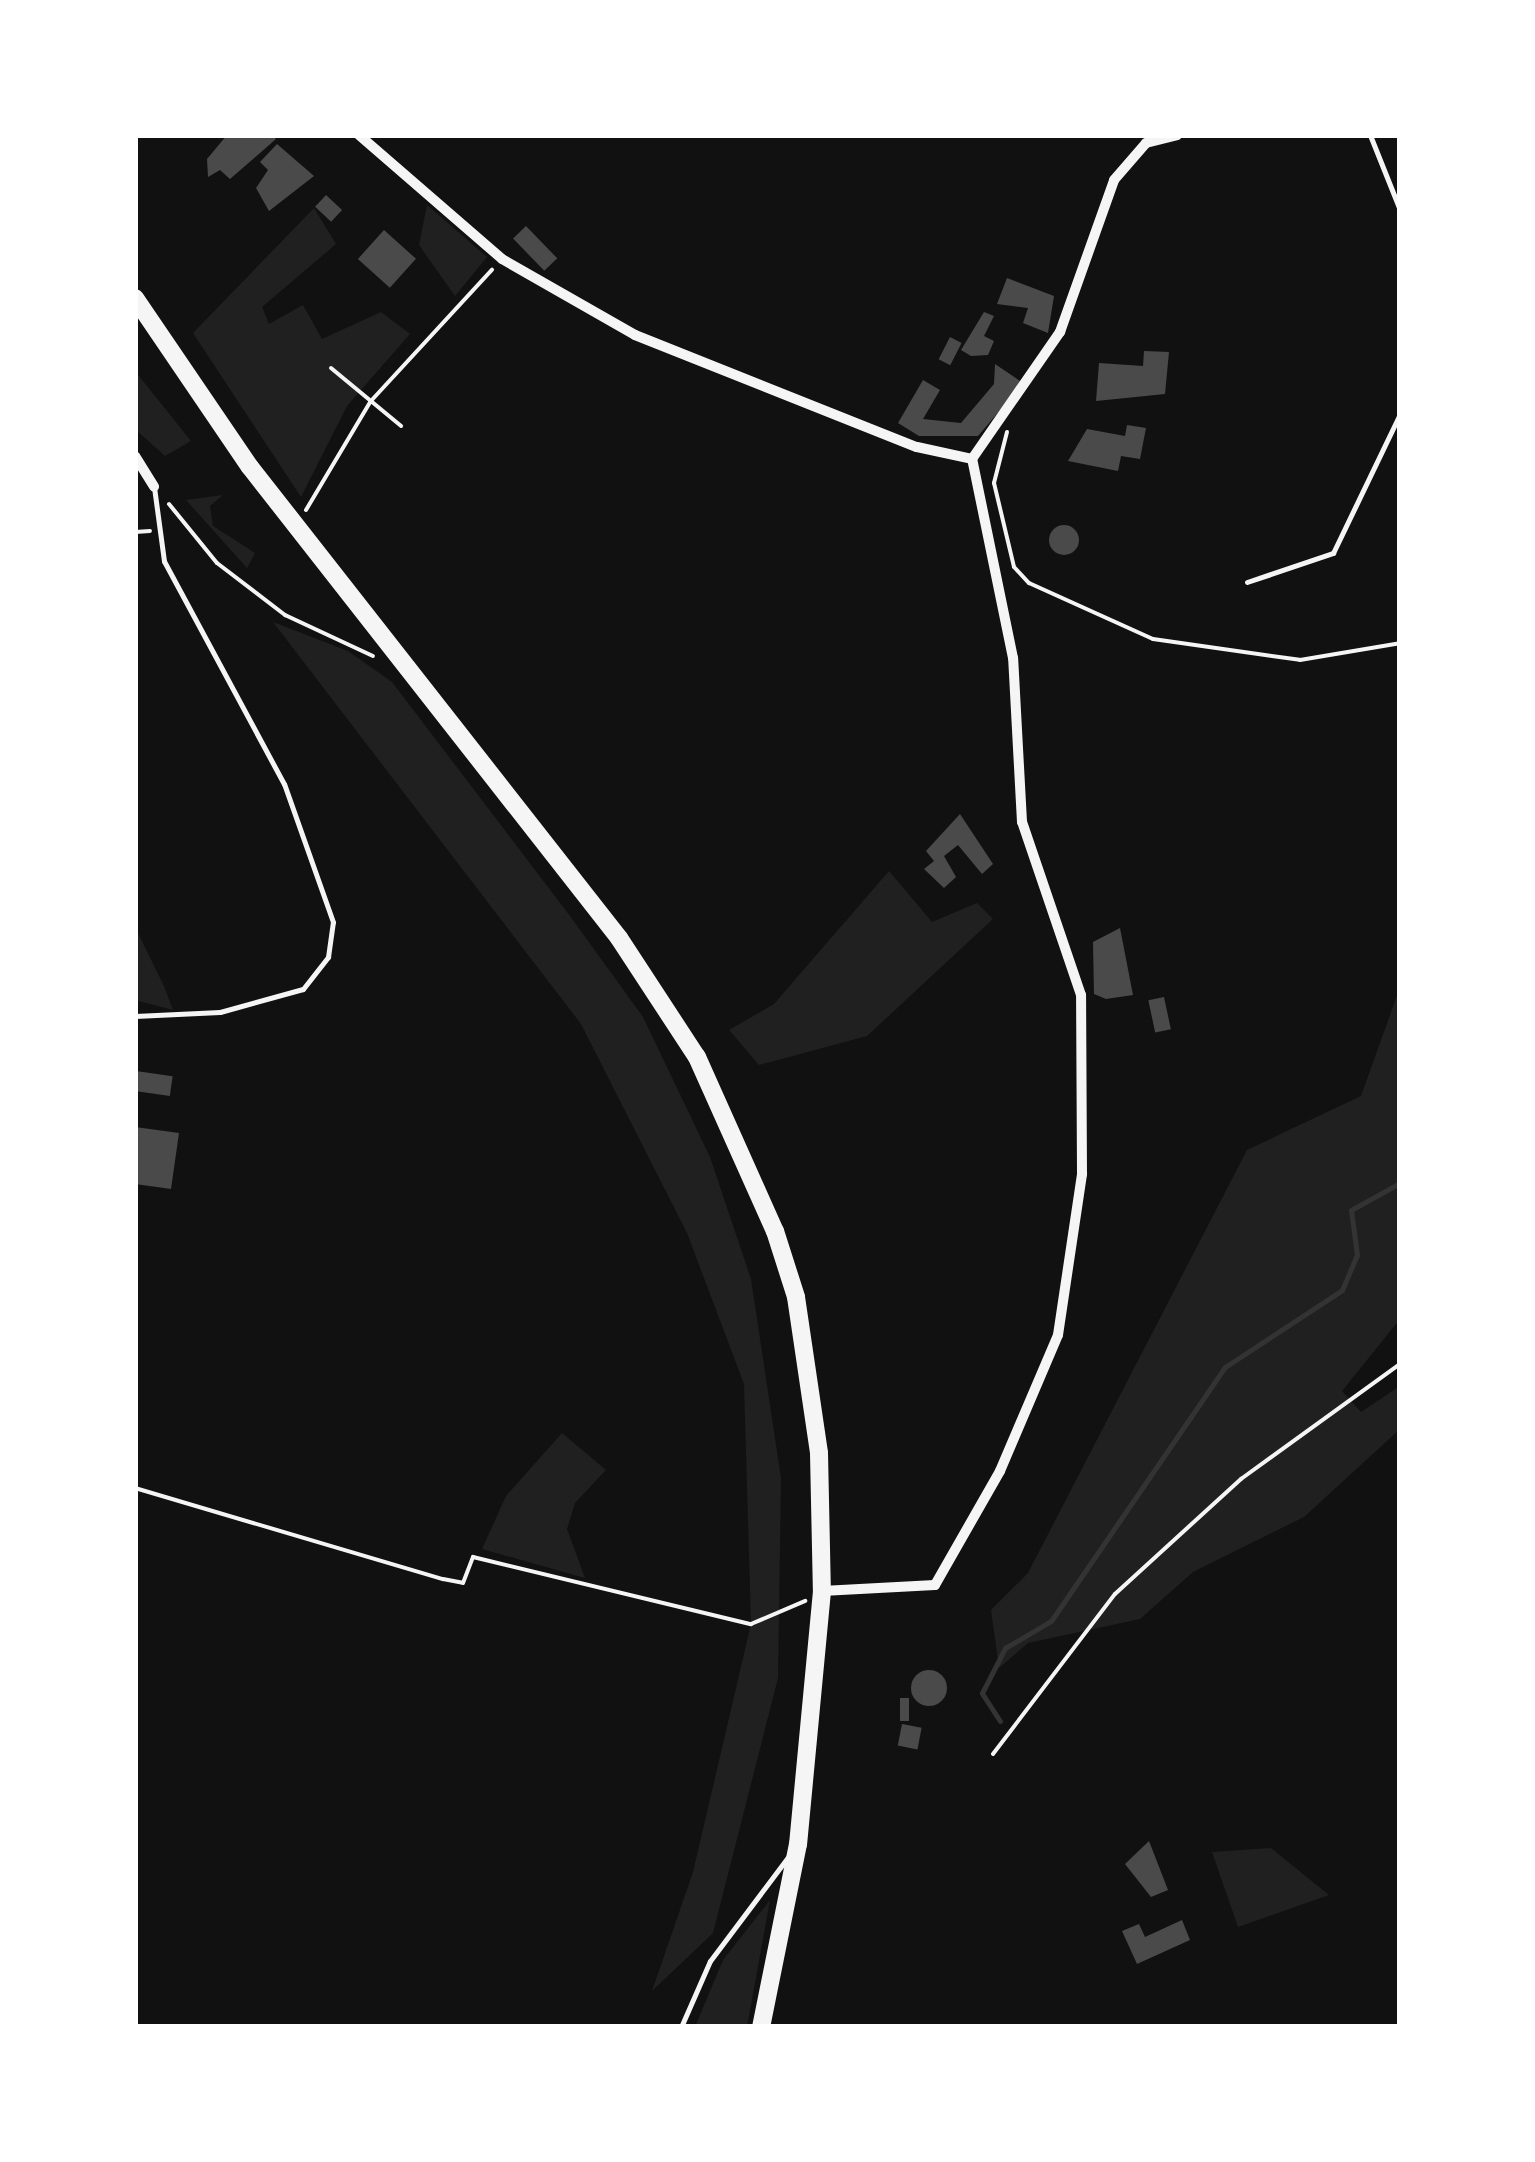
<!DOCTYPE html>
<html>
<head>
<meta charset="utf-8">
<style>
  body { margin:0 }
  #map { position:relative; width:1535px; height:2162px; overflow:hidden; background:#111; font-family:Ubuntu,sans-serif }
  div>[style] { position:absolute }
  [style*='--x'] { left:calc(var(--x)*1px); top:calc(var(--y)*1px); width:calc(var(--w)*1px); rotate:calc(var(--a)*1deg) }
  .green>* { inset:0; background:#202020 }
  .stream>* { height:5px; margin:-2.5px; padding:0 2.5px; transform-origin:2.5px; border-radius:2.5px; background:#333 }
  .building>* { inset:0; background:#4a4a4a; transform-origin:0 0 }
  .round { border-radius:50% }
  .path>* { height:4px; margin:-2px; padding:0 2px; transform-origin:2px; border-radius:2px; background:#f5f5f5 }
  .service>* { height:5px; margin:-2.5px; padding:0 2.5px; transform-origin:2.5px; border-radius:2.5px; background:#f5f5f5 }
  .minor>* { height:10px; margin:-5px; padding:0 5px; transform-origin:5px; border-radius:5px; background:#f5f5f5 }
  .trunk>* { height:18px; margin:-9px; padding:0 9px; transform-origin:9px; border-radius:9px; background:#f5f5f5 }
  span { translate:-50% -50%; white-space:nowrap; text-align:center; line-height:1.15; -webkit-text-stroke:10px #fff; paint-order:stroke }
  .frame { position:absolute; inset:0; border:138px solid #fff; pointer-events:none }
</style>
</head>
<body>
<div id="map">
  <div class="green">
    <i style="clip-path:polygon(427px 205px,487px 257px,455px 296px,419px 245px)"></i>
    <i style="clip-path:polygon(314px 208px,336px 244px,262px 307px,269px 324px,303px 305px,322px 339px,381px 312px,410px 334px,347px 406px,301px 497px,193px 333px)"></i>
    <i style="clip-path:polygon(135px 371px,191px 441px,165px 456px,135px 429px)"></i>
    <i style="clip-path:polygon(223px 495px,210px 506px,213px 526px,255px 553px,247px 568px,186px 500px)"></i>
    <i style="clip-path:polygon(273px 622px,348px 651px,392px 682px,570px 916px,643px 1017px,710px 1157px,751px 1279px,781px 1478px,778px 1678px,713px 1933px,652px 1991px,693px 1872px,751px 1624px,744px 1384px,687px 1233px,581px 1024px)"></i>
    <i style="clip-path:polygon(889px 871px,932px 922px,977px 903px,993px 919px,867px 1036px,759px 1065px,729px 1030px,774px 1004px)"></i>
    <i style="clip-path:polygon(135px 927px,164px 986px,173px 1010px,135px 1000px)"></i>
    <i style="clip-path:polygon(1400px 987px,1400px 1319px,1342px 1391px,1361px 1412px,1400px 1386px,1400px 1429px,1304px 1517px,1193px 1572px,1140px 1619px,1028px 1643px,999px 1668px,991px 1610px,1028px 1573px,1247px 1150px,1361px 1096px)"></i>
    <i style="clip-path:polygon(562px 1433px,606px 1470px,575px 1503px,567px 1529px,585px 1578px,482px 1549px,506px 1496px)"></i>
    <i style="clip-path:polygon(1271px 1848px,1329px 1895px,1238px 1927px,1212px 1852px)"></i>
    <i style="clip-path:polygon(770px 1900px,747px 2027px,695px 2027px,723px 1960px)"></i>
  </div>
  <div class="stream">
    <i style="--x:1000;--y:1721;--w:33;--a:-123"></i>
    <i style="--x:982;--y:1693;--w:51;--a:-62.9"></i>
    <i style="--x:1005;--y:1648;--w:53;--a:-30.4"></i>
    <i style="--x:1051;--y:1621;--w:308;--a:-55.6"></i>
    <i style="--x:1225;--y:1367;--w:140;--a:-33.3"></i>
    <i style="--x:1342;--y:1290;--w:38;--a:-67"></i>
    <i style="--x:1357;--y:1255;--w:45;--a:-97.6"></i>
    <i style="--x:1351;--y:1210;--w:56;--a:-28.9"></i>
  </div>
  <div class="building">
    <i style="clip-path:polygon(227px 135px,271px 135px,276px 139px,230px 179px,220px 170px,208px 177px,207px 159px)"></i>
    <i style="clip-path:polygon(277px 144px,314px 176px,269px 211px,256px 188px,268px 170px,260px 162px)"></i>
    <i style="left:326px;top:195px;width:22px;height:16px;rotate:43deg"></i>
    <i style="left:526px;top:226px;width:45px;height:18px;rotate:46deg"></i>
    <i style="left:384px;top:230px;width:43px;height:39px;rotate:42deg"></i>
    <i style="clip-path:polygon(1007px 278px,1054px 296px,1048px 333px,1023px 323px,1028px 308px,997px 304px)"></i>
    <i style="clip-path:polygon(984px 312px,994px 316px,984px 336px,994px 341px,988px 355px,971px 356px,961px 350px)"></i>
    <i style="left:950px;top:337px;width:13px;height:25px;rotate:27deg"></i>
    <i style="clip-path:polygon(1144px 351px,1169px 352px,1165px 394px,1096px 401px,1099px 363px,1143px 366px)"></i>
    <i style="clip-path:polygon(995px 364px,1023px 383px,978px 436px,919px 436px,898px 423px,923px 380px,940px 390px,923px 419px,961px 423px,994px 384px)"></i>
    <i style="clip-path:polygon(1127px 425px,1146px 428px,1140px 459px,1121px 456px,1118px 471px,1068px 461px,1087px 429px,1125px 436px)"></i>
    <i class="round" style="left:1049px;top:525px;width:30px;height:30px"></i>
    <i style="clip-path:polygon(960px 814px,993px 864px,982px 874px,958px 845px,944px 856px,956px 877px,944px 888px,924px 869px,934px 861px,926px 851px)"></i>
    <i style="clip-path:polygon(1120px 928px,1133px 995px,1106px 999px,1094px 994px,1093px 942px)"></i>
    <i style="left:1164px;top:997px;width:33px;height:16px;rotate:78deg"></i>
    <i style="left:136px;top:1071px;width:37px;height:20px;rotate:8deg"></i>
    <i style="clip-path:polygon(135px 1127px,179px 1133px,171px 1189px,135px 1184px)"></i>
    <i class="round" style="left:911px;top:1670px;width:36px;height:36px"></i>
    <i style="left:900px;top:1698px;width:9px;height:23px"></i>
    <i style="left:902px;top:1724px;width:20px;height:22px;rotate:11deg"></i>
    <i style="clip-path:polygon(1149px 1841px,1168px 1890px,1151px 1897px,1125px 1864px)"></i>
    <i style="clip-path:polygon(1182px 1920px,1190px 1940px,1137px 1964px,1122px 1931px,1139px 1924px,1145px 1937px)"></i>
  </div>
  <div class="path">
    <i style="--x:331;--y:368;--w:91;--a:39.6"></i>
    <i style="--x:1007;--y:432;--w:53;--a:104.3"></i>
    <i style="--x:994;--y:483;--w:86;--a:76.6"></i>
    <i style="--x:1014;--y:567;--w:22;--a:47"></i>
    <i style="--x:1029;--y:583;--w:136;--a:24.3"></i>
    <i style="--x:1153;--y:639;--w:148;--a:8.1"></i>
    <i style="--x:1300;--y:660;--w:101;--a:-9.6"></i>
    <i style="--x:169;--y:504;--w:76;--a:50.9"></i>
    <i style="--x:217;--y:563;--w:86;--a:37.4"></i>
    <i style="--x:285;--y:615;--w:97;--a:25"></i>
    <i style="--x:306;--y:510;--w:126;--a:-59.3"></i>
    <i style="--x:370;--y:402;--w:180;--a:-47.3"></i>
    <i style="--x:135;--y:532;--w:15;--a:-4"></i>
    <i style="--x:135;--y:1488;--w:321;--a:16.5"></i>
    <i style="--x:443;--y:1579;--w:20;--a:11"></i>
    <i style="--x:463;--y:1583;--w:28;--a:-69"></i>
    <i style="--x:473;--y:1557;--w:286;--a:13.6"></i>
    <i style="--x:751;--y:1624;--w:59;--a:-23.1"></i>
    <i style="--x:993;--y:1754;--w:201;--a:-52.7"></i>
    <i style="--x:1115;--y:1594;--w:171;--a:-42.4"></i>
    <i style="--x:1241;--y:1479;--w:196;--a:-35.9"></i>
  </div>
  <div class="service">
    <i style="--x:1370;--y:135;--w:81;--a:68.2"></i>
    <i style="--x:1247;--y:582;--w:91;--a:-18.6"></i>
    <i style="--x:1333;--y:553;--w:154;--a:-64.3"></i>
    <i style="--x:135;--y:1016;--w:85;--a:-2.7"></i>
    <i style="--x:220;--y:1012;--w:86;--a:-15.5"></i>
    <i style="--x:303;--y:989;--w:41;--a:-52"></i>
    <i style="--x:328;--y:957;--w:35;--a:-82"></i>
    <i style="--x:333;--y:922;--w:146;--a:-109.5"></i>
    <i style="--x:284;--y:784;--w:253;--a:-118.3"></i>
    <i style="--x:164;--y:561;--w:75;--a:-97.7"></i>
    <i style="--x:681;--y:2027;--w:72;--a:-66.3"></i>
    <i style="--x:710;--y:1961;--w:130;--a:-53.1"></i>
  </div>
  <div class="minor">
    <i style="--x:359;--y:135;--w:189;--a:40.9"></i>
    <i style="--x:502;--y:259;--w:153;--a:29.7"></i>
    <i style="--x:635;--y:335;--w:303;--a:21.7"></i>
    <i style="--x:917;--y:447;--w:56;--a:12.3"></i>
    <i style="--x:972;--y:459;--w:155;--a:-55.3"></i>
    <i style="--x:1060;--y:332;--w:161;--a:-70.4"></i>
    <i style="--x:1114;--y:180;--w:49;--a:-49.1"></i>
    <i style="--x:1146;--y:143;--w:32;--a:-14"></i>
    <i style="--x:135;--y:456;--w:36;--a:58"></i>
    <i style="--x:822;--y:1591;--w:113;--a:-3"></i>
    <i style="--x:935;--y:1585;--w:131;--a:-60.3"></i>
    <i style="--x:1000;--y:1471;--w:148;--a:-66.9"></i>
    <i style="--x:1058;--y:1335;--w:163;--a:-81.5"></i>
    <i style="--x:1082;--y:1174;--w:179;--a:-90.3"></i>
    <i style="--x:1081;--y:995;--w:183;--a:-108.8"></i>
    <i style="--x:1022;--y:822;--w:164;--a:-93.1"></i>
    <i style="--x:1013;--y:658;--w:203;--a:-101.6"></i>
  </div>
  <div class="trunk">
    <i style="--x:135;--y:298;--w:204;--a:55.8"></i>
    <i style="--x:250;--y:467;--w:598;--a:51.92"></i>
    <i style="--x:619;--y:938;--w:142;--a:56.8"></i>
    <i style="--x:697;--y:1057;--w:191;--a:65.9"></i>
    <i style="--x:775;--y:1231;--w:69;--a:72.3"></i>
    <i style="--x:796;--y:1297;--w:158;--a:81.6"></i>
    <i style="--x:819;--y:1453;--w:138;--a:88.8"></i>
    <i style="--x:822;--y:1591;--w:254;--a:95.4"></i>
    <i style="--x:798;--y:1844;--w:187;--a:101.4"></i>
  </div>
  <div class="frame"></div>
</div>
</body>
</html>
